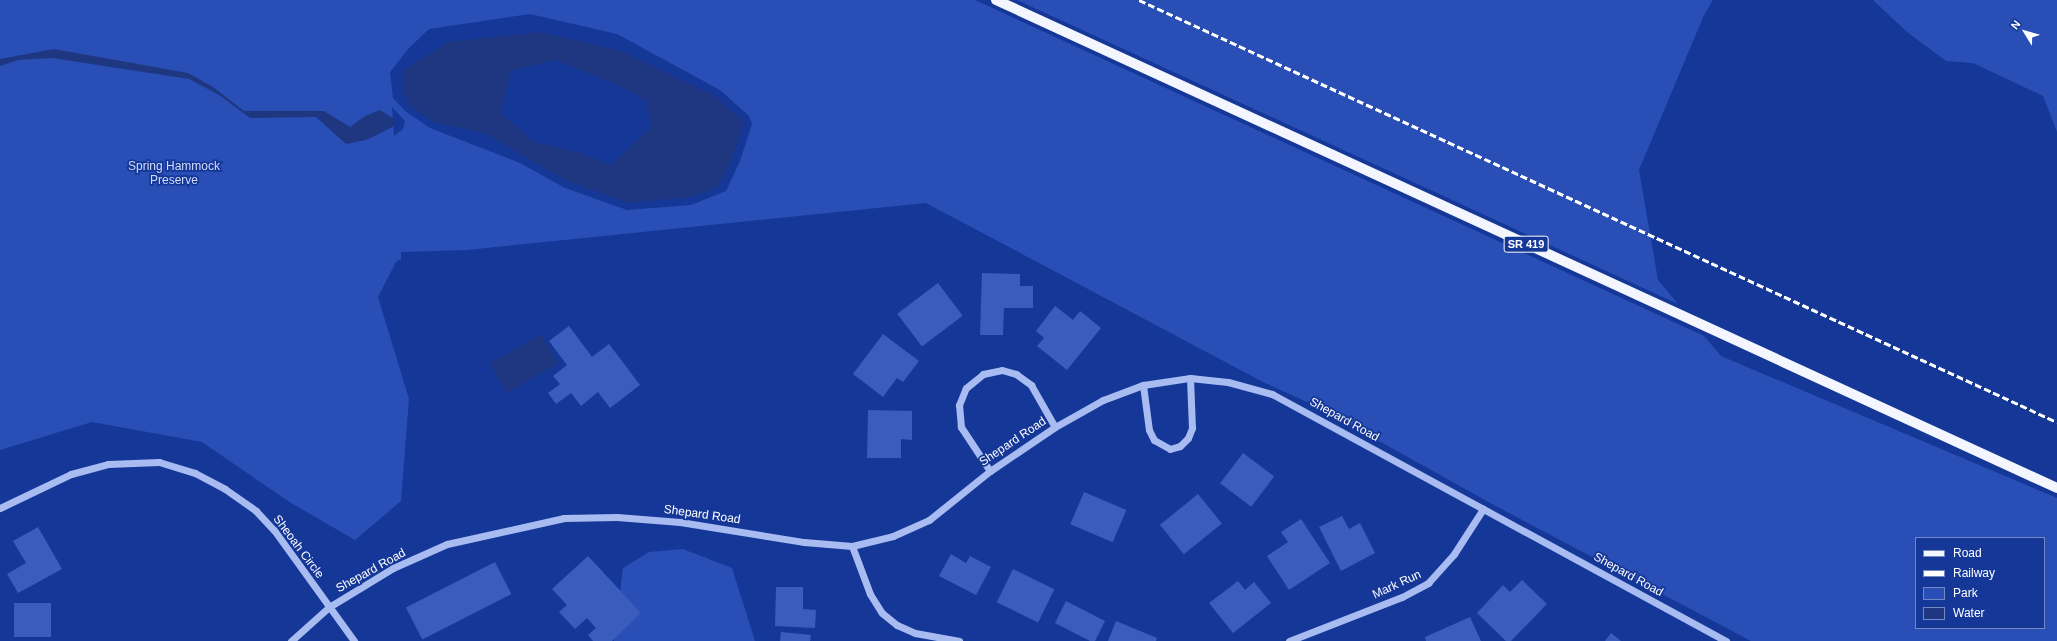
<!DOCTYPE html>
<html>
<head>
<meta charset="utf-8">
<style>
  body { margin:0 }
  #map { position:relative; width:2057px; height:641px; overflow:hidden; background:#153798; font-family:Helvetica,sans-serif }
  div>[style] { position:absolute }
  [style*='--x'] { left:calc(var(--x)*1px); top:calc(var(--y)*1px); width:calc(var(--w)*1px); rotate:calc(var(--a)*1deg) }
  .green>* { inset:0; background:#294fb6 }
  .water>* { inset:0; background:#1f3781; transform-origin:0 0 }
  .building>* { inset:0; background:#3a5dbd; transform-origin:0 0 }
  .minor>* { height:7px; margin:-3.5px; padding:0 3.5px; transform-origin:3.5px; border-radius:3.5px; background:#a8bcf2 }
  .major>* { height:10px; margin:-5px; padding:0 5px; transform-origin:5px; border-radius:5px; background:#f3f6ff }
  .rail>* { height:3px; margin-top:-1.5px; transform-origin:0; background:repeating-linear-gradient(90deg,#fff 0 7px,transparent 0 10px) }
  span { translate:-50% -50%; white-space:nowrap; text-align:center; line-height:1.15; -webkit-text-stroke:3.5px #153798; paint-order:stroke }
  .shield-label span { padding:1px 3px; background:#153798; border:1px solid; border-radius:3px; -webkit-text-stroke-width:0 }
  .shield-label { font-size:11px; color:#fff; font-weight:700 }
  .park-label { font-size:12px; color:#d0dcfc }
  .street-label { font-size:12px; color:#fff }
  .legend { position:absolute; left:1915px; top:537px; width:130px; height:92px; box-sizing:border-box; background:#153798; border:1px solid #7387c1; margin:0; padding:5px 7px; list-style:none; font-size:12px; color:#fff }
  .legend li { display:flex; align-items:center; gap:8px; height:20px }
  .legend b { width:20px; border:1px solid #7387c1 }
  .north { position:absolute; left:2005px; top:12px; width:40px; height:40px; -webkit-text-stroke:3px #153798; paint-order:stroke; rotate:307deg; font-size:11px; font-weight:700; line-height:16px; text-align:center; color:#fff }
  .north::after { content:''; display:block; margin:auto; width:14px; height:18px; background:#fff; clip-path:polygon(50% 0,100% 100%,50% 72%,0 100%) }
</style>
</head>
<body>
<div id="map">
  <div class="green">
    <i style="clip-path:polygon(evenodd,0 0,975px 0,1704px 336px,1721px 356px,2057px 498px,2057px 641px,1751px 641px,1492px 504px,1318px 407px,1263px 382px,926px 203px,467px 250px,401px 252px,401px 259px,396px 262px,378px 297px,409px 399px,401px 501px,355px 540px,291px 503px,202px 442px,92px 422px,0 450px,0 0,530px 14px,617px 34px,720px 90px,749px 116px,752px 124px,740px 161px,726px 191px,691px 205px,627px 210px,565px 188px,520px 163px,430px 128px,405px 111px,393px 98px,390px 72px,409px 48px,429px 29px,530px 14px,0 0,392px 107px,405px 121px,403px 129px,394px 136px,392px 107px,0 0,1916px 538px,2044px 538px,2044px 628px,1916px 628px,1916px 538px)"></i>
    <i style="clip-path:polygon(1017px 0,1713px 0,1704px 15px,1639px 170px,1658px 280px,1678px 304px)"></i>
    <i style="clip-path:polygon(1873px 0,2057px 0,2057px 132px,2043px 96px,1973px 63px,1946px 61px,1907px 32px)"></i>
    <i style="clip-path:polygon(683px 549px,732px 568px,755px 641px,614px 641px,623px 568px,649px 552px)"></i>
  </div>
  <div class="water">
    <i style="clip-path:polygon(evenodd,540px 32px,619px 50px,715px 96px,744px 121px,733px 157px,718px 187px,690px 197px,629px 203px,567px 181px,486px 134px,434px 122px,409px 105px,403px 92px,402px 71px,448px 42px,540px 32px,555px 60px,618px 85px,647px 101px,651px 127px,611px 165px,578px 152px,534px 142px,501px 113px,511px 71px,555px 60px)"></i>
    <i style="clip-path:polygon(54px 49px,188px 73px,213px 87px,244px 111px,324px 111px,350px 127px,365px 116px,380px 110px,396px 120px,394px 126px,379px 134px,366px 140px,346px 144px,316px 117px,250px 118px,219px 95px,189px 79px,52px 58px,18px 60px,0 66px,0 59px)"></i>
    <i style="left:541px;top:334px;width:34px;height:59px;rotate:60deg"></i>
  </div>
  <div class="building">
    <i style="clip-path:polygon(982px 273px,1020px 274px,1020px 286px,1033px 286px,1033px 308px,1004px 308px,1003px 335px,980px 335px)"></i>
    <i style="left:938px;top:283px;width:41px;height:51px;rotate:53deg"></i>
    <i style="clip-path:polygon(1055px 306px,1073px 320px,1080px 311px,1101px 328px,1067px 370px,1037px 346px,1044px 338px,1036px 331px)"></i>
    <i style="clip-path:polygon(569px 326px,592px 357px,609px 344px,640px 385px,610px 408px,598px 392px,581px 406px,571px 393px,556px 404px,548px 393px,560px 384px,553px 376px,567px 365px,549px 341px)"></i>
    <i style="clip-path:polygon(883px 334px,919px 361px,903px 382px,897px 378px,883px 397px,853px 374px)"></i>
    <i style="clip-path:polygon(868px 410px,912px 411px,912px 440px,901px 439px,901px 458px,867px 458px)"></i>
    <i style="left:1243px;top:453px;width:39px;height:38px;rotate:37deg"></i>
    <i style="left:1084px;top:492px;width:46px;height:35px;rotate:23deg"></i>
    <i style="left:1198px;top:494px;width:38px;height:49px;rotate:51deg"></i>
    <i style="clip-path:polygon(1342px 516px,1349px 529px,1360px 523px,1375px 553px,1341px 571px,1319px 527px)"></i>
    <i style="clip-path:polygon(1301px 519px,1330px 563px,1289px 590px,1267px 556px,1288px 542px,1281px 532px)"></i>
    <i style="clip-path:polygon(38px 527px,62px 569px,18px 593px,7px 574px,26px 563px,13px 541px)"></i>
    <i style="clip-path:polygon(951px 554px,966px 563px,970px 556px,991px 567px,976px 595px,939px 576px)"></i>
    <i style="clip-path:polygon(588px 556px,641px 613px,612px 641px,593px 641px,588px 635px,596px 628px,587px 618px,575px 629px,559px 612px,567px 605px,552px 589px)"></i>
    <i style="left:495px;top:562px;width:36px;height:100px;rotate:63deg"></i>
    <i style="left:1013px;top:569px;width:46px;height:37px;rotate:26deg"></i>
    <i style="clip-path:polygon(1522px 580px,1547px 604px,1511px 641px,1506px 641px,1477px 613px,1503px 585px,1510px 592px)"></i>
    <i style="clip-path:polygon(1238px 581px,1245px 590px,1254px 582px,1271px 603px,1233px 633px,1209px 603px)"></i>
    <i style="clip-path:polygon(776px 587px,803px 587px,803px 609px,816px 610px,815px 628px,775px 626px)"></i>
    <i style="clip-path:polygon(1066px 601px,1105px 621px,1095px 641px,1090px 641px,1055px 623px)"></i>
    <i style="left:51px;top:603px;width:34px;height:37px;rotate:90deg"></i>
    <i style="clip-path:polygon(1470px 617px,1481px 641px,1426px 641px,1425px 637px)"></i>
    <i style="clip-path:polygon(1116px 621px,1157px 638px,1156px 641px,1108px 641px)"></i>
    <i style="clip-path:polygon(781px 632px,811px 635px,810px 641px,780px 641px)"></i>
    <i style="clip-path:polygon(1611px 633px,1621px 641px,1605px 641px)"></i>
  </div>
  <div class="minor">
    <i style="--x:1143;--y:385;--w:45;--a:82.4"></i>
    <i style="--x:1149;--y:430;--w:11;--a:63"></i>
    <i style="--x:1154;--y:440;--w:18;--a:29"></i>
    <i style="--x:1170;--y:449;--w:10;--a:-17"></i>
    <i style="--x:1180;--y:446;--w:11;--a:-45"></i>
    <i style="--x:1188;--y:438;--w:11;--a:-68"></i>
    <i style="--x:1192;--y:428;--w:50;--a:-92.3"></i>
    <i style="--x:990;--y:471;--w:53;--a:-123.4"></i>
    <i style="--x:961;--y:427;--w:22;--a:-95"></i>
    <i style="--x:959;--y:405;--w:18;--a:-68"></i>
    <i style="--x:966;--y:388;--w:22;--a:-39"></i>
    <i style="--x:983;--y:374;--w:19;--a:-12"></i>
    <i style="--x:1002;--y:370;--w:15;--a:16"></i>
    <i style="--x:1016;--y:374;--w:19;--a:36"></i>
    <i style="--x:1031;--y:385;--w:48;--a:60.3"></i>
    <i style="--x:0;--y:508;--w:79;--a:-25.6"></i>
    <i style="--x:71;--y:474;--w:38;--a:-15"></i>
    <i style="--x:108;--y:464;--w:51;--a:-2.2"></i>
    <i style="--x:159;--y:462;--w:38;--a:17"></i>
    <i style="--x:195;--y:473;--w:34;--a:28"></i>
    <i style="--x:225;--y:489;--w:38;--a:35"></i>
    <i style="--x:256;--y:511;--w:26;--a:47"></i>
    <i style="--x:274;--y:530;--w:137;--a:54.2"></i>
    <i style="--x:852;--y:546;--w:51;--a:69.4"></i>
    <i style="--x:870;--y:594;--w:22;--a:58"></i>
    <i style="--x:882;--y:613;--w:19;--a:39"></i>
    <i style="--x:897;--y:625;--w:20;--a:24"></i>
    <i style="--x:915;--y:633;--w:45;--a:10.3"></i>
    <i style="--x:291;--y:641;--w:51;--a:-41.8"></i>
    <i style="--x:329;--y:607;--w:75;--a:-31.4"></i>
    <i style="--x:393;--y:568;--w:59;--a:-24"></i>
    <i style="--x:447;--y:544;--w:120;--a:-12.5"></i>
    <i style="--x:564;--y:518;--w:53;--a:-1.1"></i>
    <i style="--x:617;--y:517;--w:63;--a:4.5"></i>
    <i style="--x:680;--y:522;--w:126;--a:9.2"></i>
    <i style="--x:804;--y:542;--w:48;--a:4.8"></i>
    <i style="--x:852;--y:546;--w:42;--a:-13.7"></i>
    <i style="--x:893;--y:536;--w:39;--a:-24"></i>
    <i style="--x:929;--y:520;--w:78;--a:-38.8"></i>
    <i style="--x:990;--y:471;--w:78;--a:-34.1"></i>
    <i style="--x:1055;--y:427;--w:55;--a:-29.4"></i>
    <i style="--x:1103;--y:400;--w:43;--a:-20.6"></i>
    <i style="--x:1143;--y:385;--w:48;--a:-8.5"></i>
    <i style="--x:1190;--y:378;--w:38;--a:6"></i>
    <i style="--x:1228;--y:382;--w:46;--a:15.3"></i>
    <i style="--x:1272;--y:394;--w:517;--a:28.55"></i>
    <i style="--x:1289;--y:641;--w:121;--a:-21.3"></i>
    <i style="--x:1402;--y:597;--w:30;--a:-28"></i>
    <i style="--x:1428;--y:583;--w:39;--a:-48"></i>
    <i style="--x:1454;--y:554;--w:54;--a:-57.2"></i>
  </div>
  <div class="major">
    <i style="--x:996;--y:0;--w:1168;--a:24.7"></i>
  </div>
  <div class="rail">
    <i style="--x:1139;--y:0;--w:1010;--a:24.69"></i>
  </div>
  <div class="shield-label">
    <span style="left:1526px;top:244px">SR 419</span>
  </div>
  <div class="park-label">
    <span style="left:174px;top:174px">Spring Hammock<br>Preserve</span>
  </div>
  <div class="street-label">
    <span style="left:1344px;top:420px;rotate:29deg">Shepard Road</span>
    <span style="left:1013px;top:442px;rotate:-34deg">Shepard Road</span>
    <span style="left:702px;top:515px;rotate:8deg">Shepard Road</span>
    <span style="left:298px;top:547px;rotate:53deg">Sheoah Circle</span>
    <span style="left:371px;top:571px;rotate:-29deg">Shepard Road</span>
    <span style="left:1628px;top:575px;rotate:29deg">Shepard Road</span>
    <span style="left:1397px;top:585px;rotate:-25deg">Mark Run</span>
  </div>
  <ul class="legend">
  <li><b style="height:5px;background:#f3f6ff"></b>Road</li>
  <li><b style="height:5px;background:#fff"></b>Railway</li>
  <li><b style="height:11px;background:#294fb6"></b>Park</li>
  <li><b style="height:11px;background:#1f3781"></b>Water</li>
  </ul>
  <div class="north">N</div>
</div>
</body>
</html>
